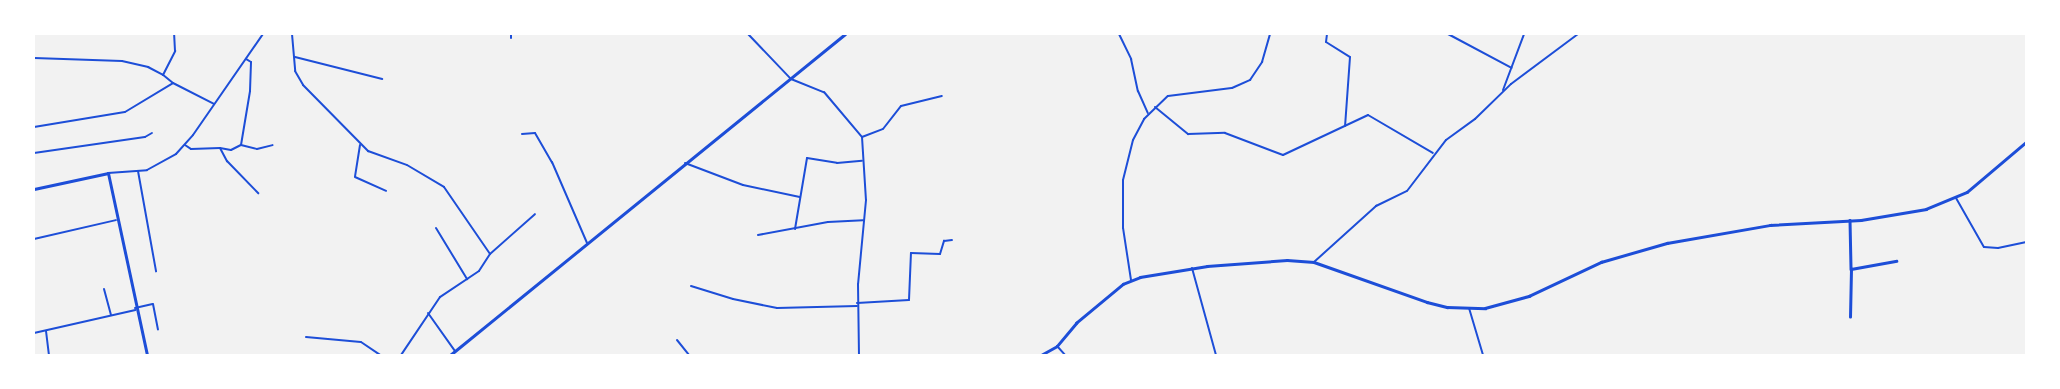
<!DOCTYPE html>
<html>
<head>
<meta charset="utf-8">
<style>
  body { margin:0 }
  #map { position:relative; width:2060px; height:389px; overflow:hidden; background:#f2f2f2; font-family:"Space Grotesk",sans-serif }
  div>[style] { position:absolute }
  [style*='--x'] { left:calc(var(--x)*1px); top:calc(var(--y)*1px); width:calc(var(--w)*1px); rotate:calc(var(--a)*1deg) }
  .minor>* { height:2px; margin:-1px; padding:0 1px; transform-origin:1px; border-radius:1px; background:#1d4ed8 }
  .tertiary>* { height:2.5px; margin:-1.25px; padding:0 1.25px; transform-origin:1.25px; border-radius:1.25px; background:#1d4ed8 }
  .secondary>* { height:3px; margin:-1.5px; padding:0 1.5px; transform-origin:1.5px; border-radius:1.5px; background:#1d4ed8 }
  .primary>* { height:3px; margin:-1.5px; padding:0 1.5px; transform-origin:1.5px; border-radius:1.5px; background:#1d4ed8 }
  span { translate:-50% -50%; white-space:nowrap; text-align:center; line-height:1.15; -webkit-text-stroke:4px #fff; paint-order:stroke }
  .frame { position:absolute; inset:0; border:35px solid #fff; pointer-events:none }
</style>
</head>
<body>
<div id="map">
  <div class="minor">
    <i style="--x:292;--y:34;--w:37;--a:85"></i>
    <i style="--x:295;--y:71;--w:16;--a:60"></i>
    <i style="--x:303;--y:85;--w:93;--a:45.4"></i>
    <i style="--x:368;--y:151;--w:41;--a:19.7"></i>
    <i style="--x:407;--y:165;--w:43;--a:30.7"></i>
    <i style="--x:444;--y:187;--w:81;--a:55.5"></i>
    <i style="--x:490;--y:254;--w:20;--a:123"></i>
    <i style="--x:479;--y:271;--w:47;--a:146.3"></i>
    <i style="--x:440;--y:297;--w:70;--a:123.9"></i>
    <i style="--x:748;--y:34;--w:62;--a:46.3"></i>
    <i style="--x:791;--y:79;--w:35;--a:22"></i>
    <i style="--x:824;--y:92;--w:59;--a:49.8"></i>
    <i style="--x:862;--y:137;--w:63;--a:86.4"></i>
    <i style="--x:866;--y:200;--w:84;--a:95.4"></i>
    <i style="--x:858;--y:284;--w:71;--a:89.2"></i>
    <i style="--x:1119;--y:34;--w:28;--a:64"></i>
    <i style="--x:1131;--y:59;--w:33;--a:78"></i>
    <i style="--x:1138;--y:91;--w:24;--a:66"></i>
    <i style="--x:1327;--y:34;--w:8;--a:97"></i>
    <i style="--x:1326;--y:42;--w:28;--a:32"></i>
    <i style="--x:1350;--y:57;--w:69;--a:94.1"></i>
    <i style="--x:1448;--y:34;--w:72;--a:28"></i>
    <i style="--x:511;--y:38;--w:4;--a:-90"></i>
    <i style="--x:295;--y:57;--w:90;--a:14.2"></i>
    <i style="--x:34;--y:58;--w:88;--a:2"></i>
    <i style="--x:122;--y:61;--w:27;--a:13"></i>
    <i style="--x:148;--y:67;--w:17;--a:28"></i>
    <i style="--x:173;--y:83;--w:13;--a:-141"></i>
    <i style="--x:163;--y:75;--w:27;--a:-63"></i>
    <i style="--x:175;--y:51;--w:17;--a:-93"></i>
    <i style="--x:1503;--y:90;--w:60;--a:-69.4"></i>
    <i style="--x:1155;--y:107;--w:43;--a:39.3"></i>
    <i style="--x:1188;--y:134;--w:37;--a:-2"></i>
    <i style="--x:1225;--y:133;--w:62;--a:20.8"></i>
    <i style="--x:1283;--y:155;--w:94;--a:-25.2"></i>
    <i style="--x:1368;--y:115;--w:75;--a:30.3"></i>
    <i style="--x:34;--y:127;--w:92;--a:-9.4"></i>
    <i style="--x:125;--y:112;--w:56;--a:-31.1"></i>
    <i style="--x:173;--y:83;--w:46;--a:27.1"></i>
    <i style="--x:522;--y:134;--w:13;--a:-4"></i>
    <i style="--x:535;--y:133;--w:34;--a:60"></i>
    <i style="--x:552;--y:162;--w:88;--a:66.6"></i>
    <i style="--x:862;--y:137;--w:22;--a:-21"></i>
    <i style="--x:883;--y:129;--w:29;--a:-52"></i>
    <i style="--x:901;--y:106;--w:42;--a:-13.7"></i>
    <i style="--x:185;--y:145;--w:7;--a:34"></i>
    <i style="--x:191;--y:149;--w:29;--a:-2"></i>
    <i style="--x:220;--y:148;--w:15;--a:62"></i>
    <i style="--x:227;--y:161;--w:45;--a:45.9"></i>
    <i style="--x:241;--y:145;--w:55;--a:-80.5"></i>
    <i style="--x:250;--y:91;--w:29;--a:-88"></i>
    <i style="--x:251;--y:62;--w:6;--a:-149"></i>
    <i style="--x:360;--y:145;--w:32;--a:99"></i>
    <i style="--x:355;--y:177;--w:34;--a:24"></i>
    <i style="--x:220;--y:148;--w:11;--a:10"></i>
    <i style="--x:231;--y:150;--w:11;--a:-27"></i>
    <i style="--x:241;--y:145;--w:16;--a:14"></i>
    <i style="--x:257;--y:149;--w:16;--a:-14"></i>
    <i style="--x:34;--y:153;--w:112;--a:-8.2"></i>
    <i style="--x:145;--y:137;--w:8;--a:-30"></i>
    <i style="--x:685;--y:163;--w:62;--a:20.8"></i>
    <i style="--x:743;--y:185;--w:58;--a:11.9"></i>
    <i style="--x:138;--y:171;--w:102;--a:79.8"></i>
    <i style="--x:108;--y:173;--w:39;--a:-4"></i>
    <i style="--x:147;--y:170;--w:33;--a:-29"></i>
    <i style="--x:176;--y:154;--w:25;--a:-48"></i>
    <i style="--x:193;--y:135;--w:123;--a:-55.3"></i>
    <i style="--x:1956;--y:198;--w:56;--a:60.3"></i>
    <i style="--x:1984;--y:247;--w:14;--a:4"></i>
    <i style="--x:1998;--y:248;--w:29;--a:-12"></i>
    <i style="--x:436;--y:228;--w:60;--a:58.7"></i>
    <i style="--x:795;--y:229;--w:72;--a:-80.4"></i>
    <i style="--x:807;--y:158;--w:30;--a:9"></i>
    <i style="--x:837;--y:163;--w:25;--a:-5"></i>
    <i style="--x:758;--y:235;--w:71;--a:-10.5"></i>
    <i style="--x:828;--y:222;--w:35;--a:-3"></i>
    <i style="--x:34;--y:239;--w:84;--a:-13"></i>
    <i style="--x:490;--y:254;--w:60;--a:-41.6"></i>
    <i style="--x:1314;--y:262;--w:84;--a:-42.1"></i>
    <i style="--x:1376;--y:206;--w:34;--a:-26"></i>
    <i style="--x:1407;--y:191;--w:64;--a:-52.6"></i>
    <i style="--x:1446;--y:140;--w:36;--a:-36"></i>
    <i style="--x:1475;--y:119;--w:50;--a:-44.2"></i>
    <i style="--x:1511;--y:84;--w:84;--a:-36.7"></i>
    <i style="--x:1192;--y:268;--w:90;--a:74.6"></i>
    <i style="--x:1131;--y:280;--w:53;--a:-98.7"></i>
    <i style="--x:1123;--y:228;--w:48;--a:-90"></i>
    <i style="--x:1123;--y:180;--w:41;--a:-76"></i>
    <i style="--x:1133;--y:140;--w:24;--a:-62"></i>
    <i style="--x:1144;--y:119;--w:33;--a:-44"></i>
    <i style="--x:1168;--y:96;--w:64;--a:-7.1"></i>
    <i style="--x:1232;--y:88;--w:20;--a:-24"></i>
    <i style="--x:1250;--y:80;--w:22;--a:-56"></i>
    <i style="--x:1262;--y:62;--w:29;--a:-74"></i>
    <i style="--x:691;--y:286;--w:44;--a:17.2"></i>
    <i style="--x:733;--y:299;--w:45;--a:11.6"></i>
    <i style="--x:777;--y:308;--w:80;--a:-1.4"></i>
    <i style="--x:104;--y:289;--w:27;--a:75"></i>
    <i style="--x:857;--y:303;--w:52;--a:-3.3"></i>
    <i style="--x:909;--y:300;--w:47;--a:-87.6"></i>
    <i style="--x:911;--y:253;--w:29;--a:2"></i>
    <i style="--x:940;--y:254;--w:14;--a:-73"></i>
    <i style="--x:944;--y:241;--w:8;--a:-7"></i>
    <i style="--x:135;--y:308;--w:18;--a:-13"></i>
    <i style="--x:153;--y:304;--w:26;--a:79"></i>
    <i style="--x:1469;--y:308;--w:49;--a:73.4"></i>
    <i style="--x:428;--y:313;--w:47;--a:54.6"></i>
    <i style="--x:46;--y:331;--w:24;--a:83"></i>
    <i style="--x:34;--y:333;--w:104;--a:-12.8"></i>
    <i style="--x:306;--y:337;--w:55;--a:5.2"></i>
    <i style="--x:361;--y:342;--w:23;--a:34"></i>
    <i style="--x:677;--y:340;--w:19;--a:51"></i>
    <i style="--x:1057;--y:346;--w:12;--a:48"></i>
  </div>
  <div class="tertiary">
    <i style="--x:1850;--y:220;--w:49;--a:88.8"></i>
    <i style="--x:1851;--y:269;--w:46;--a:-10.1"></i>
    <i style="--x:1850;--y:317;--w:48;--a:-88.8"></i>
    <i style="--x:1041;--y:355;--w:18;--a:-29"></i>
    <i style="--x:1057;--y:346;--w:30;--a:-50"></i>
    <i style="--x:1076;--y:323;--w:61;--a:-39.7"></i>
    <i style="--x:1123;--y:284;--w:18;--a:-22"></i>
    <i style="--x:1140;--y:277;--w:68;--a:-9.3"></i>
    <i style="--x:1207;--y:266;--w:80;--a:-4.3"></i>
    <i style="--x:1287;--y:260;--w:27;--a:4"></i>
    <i style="--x:1314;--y:262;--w:120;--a:19.5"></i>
    <i style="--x:1427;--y:302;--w:21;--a:14"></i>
    <i style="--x:1447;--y:307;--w:38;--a:2"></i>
    <i style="--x:1485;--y:308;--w:46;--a:-15.3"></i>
    <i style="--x:1529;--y:296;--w:80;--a:-25.3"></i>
    <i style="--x:1601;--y:262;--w:69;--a:-16.1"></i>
    <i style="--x:1667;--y:243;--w:105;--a:-9.9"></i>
    <i style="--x:1770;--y:225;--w:91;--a:-3.1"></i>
    <i style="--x:1861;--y:220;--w:66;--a:-9.6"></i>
    <i style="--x:1926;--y:209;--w:44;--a:-22.5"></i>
    <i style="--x:1967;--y:192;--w:77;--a:-40.3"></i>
  </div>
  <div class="secondary">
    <i style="--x:34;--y:189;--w:76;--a:-12.2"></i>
    <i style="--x:108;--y:173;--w:186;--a:77.9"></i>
  </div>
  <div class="primary">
    <i style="--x:450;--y:355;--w:509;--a:-39.1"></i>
  </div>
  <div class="frame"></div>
</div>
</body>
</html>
